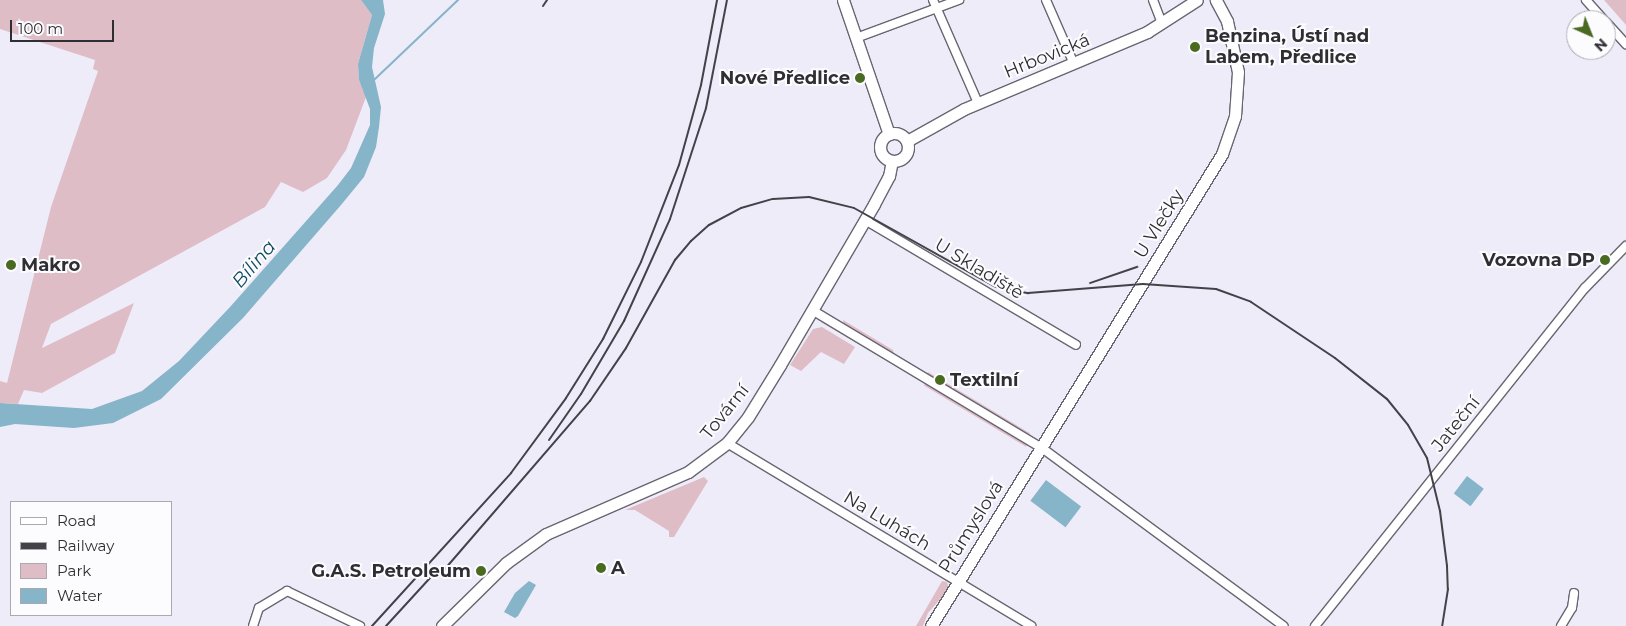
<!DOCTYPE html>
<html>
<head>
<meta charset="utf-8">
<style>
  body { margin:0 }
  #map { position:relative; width:1626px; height:626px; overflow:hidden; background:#efecf9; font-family:Montserrat,sans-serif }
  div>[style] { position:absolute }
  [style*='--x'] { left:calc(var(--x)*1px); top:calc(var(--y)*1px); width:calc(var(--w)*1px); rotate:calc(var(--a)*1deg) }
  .green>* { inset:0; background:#dfbdc7; transform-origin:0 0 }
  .water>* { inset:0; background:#86b4c9; transform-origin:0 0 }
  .stream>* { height:2px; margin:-1px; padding:0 1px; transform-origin:1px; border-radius:1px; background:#86b4c9 }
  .roads { filter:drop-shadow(1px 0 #686671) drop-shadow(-1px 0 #686671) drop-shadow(0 1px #686671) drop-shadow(0 -1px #686671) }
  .street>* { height:8px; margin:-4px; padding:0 4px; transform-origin:4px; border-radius:4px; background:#fff }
  .secondary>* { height:11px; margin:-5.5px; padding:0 5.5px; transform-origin:5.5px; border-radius:5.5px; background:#fff }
  .secondary>.ring { margin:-5.5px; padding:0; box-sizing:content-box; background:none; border:11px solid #fff; border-radius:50% }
  .rail>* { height:2px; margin:-1px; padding:0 1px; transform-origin:1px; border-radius:1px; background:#434248 }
  .dots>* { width:14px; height:14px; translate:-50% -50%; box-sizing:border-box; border:2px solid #fcfbfe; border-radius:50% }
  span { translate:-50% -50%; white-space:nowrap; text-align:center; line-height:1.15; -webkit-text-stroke:4px #fcfbfe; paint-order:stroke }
  .poi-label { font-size:18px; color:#2f2e33; font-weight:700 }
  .left { translate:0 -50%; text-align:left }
  .right { translate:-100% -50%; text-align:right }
  .street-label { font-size:18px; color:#2f2e33 }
  .water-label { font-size:19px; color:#0f4c63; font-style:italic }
  .legend { position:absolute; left:10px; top:501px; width:162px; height:115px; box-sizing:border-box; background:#fcfbfe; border:1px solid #aaa9ad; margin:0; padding:6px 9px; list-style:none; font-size:15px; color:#2f2e33 }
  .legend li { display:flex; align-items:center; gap:10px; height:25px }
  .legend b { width:25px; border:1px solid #aaa9ad }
  .north { position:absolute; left:1566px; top:10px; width:50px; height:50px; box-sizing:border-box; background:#fcfbfe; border:1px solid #aaa9ad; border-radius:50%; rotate:136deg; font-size:14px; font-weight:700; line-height:20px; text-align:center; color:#2f2e33 }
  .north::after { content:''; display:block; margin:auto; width:18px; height:22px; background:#496a20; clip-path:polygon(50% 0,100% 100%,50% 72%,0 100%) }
  .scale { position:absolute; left:10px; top:20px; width:104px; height:22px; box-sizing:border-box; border:2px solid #2f2e33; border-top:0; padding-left:6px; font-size:15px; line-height:18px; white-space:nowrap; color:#2f2e33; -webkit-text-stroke:4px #fcfbfe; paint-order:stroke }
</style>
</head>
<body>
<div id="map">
  <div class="green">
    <i style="clip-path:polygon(0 0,361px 0,372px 15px,358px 64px,359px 80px,366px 97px,346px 150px,327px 178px,303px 192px,281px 182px,265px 207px,51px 324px,42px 348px,134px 303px,115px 353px,42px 393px,24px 390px,18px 404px,0 403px,0 381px,7px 383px,51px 207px,98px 71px,93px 69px,95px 60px,0 29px)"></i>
    <i style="clip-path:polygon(1604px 0,1626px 0,1626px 25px)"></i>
    <i style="clip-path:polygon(843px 320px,893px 350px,894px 354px,844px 325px)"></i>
    <i style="clip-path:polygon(823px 321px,889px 359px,889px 362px,821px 322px)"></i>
    <i style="clip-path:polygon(822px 327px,855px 347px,844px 364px,821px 352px,801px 371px,790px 365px,813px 329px)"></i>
    <i style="left:928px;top:372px;width:119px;height:4px;rotate:31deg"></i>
    <i style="left:926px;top:382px;width:119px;height:4px;rotate:31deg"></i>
    <i style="clip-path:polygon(704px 477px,708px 481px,674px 537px,669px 537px,669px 531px,635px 510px,625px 510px)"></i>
    <i style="clip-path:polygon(942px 581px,947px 582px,949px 589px,928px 613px,923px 626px,916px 626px)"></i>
  </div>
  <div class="water">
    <i style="clip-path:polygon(361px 0,383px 0,385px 14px,374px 48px,372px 67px,381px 107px,379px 127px,376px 147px,364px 177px,341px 205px,243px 318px,161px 399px,113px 423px,74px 428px,15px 424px,0 427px,0 403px,92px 409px,142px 391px,179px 361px,230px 307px,338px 185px,351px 168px,370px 125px,370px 109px,359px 80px,358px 64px,372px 15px)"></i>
    <i style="left:1467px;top:476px;width:21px;height:22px;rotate:37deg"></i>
    <i style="left:1046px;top:480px;width:44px;height:26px;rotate:37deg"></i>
    <i style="clip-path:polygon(529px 581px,536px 585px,518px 616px,515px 618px,504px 612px,515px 593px)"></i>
  </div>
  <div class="stream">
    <i style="--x:375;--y:79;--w:115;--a:-43.6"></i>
  </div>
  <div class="roads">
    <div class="street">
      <i style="--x:933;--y:0;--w:112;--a:66.4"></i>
      <i style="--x:1046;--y:0;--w:70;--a:66.4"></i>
      <i style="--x:1153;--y:0;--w:25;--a:69"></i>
      <i style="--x:1586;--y:0;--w:27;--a:48"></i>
      <i style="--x:1606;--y:22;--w:30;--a:48"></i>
      <i style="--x:856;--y:38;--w:110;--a:-20.3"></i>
      <i style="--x:865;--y:220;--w:245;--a:30.6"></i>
      <i style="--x:812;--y:310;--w:268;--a:31"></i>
      <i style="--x:1042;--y:448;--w:300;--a:36.4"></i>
      <i style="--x:727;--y:443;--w:355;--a:31"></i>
      <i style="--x:253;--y:626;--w:19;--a:-72"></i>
      <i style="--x:259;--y:608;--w:33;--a:-31"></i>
      <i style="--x:287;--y:591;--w:81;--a:25.6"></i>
      <i style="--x:1315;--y:626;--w:433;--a:-51.4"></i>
      <i style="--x:1585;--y:288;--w:59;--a:-45.7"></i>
      <i style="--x:1561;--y:626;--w:21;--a:-59"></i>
      <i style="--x:1572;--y:608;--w:15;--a:-82"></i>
    </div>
    <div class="secondary">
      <i style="--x:843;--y:0;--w:142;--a:71.1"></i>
      <i class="ring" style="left:880px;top:133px;width:17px;height:17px"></i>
      <i style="--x:907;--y:141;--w:65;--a:-29.3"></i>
      <i style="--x:964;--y:109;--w:199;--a:-22.8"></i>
      <i style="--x:1147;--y:32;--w:59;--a:-32.6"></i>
      <i style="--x:442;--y:626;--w:90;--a:-44.5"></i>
      <i style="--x:506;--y:563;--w:49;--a:-35.9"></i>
      <i style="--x:546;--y:534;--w:155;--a:-23.6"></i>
      <i style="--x:688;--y:472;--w:49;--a:-36.6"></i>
      <i style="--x:727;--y:443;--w:33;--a:-51"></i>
      <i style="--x:748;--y:417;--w:61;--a:-58.4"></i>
      <i style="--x:780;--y:365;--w:186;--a:-59.7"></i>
      <i style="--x:874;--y:204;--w:32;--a:-62"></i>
      <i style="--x:889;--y:176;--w:15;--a:-79"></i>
      <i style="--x:931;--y:626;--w:554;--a:-58.35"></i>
      <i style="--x:1222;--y:154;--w:40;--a:-71.1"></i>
      <i style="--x:1235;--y:116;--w:44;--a:-86.1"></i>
      <i style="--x:1238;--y:72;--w:52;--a:-102.2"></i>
      <i style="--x:1227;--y:21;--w:24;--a:-118"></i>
    </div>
  </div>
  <div class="rail">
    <i style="--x:543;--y:6;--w:7;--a:-56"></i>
    <i style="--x:1090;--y:283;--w:50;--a:-18.8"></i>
    <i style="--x:549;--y:440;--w:56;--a:-55.2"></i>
    <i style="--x:581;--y:394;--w:85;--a:-59.5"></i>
    <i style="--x:624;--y:321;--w:112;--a:-65.7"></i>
    <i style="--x:670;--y:219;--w:117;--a:-72"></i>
    <i style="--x:706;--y:108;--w:110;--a:-79"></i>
    <i style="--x:438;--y:577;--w:233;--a:-49.2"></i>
    <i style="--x:590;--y:401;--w:64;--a:-55.8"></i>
    <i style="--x:626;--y:348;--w:101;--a:-60.9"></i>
    <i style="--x:675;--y:260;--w:25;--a:-50"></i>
    <i style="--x:691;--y:241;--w:24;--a:-42"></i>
    <i style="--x:709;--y:225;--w:36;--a:-28"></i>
    <i style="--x:741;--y:208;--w:33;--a:-16"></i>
    <i style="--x:773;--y:199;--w:36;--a:-3"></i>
    <i style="--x:809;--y:197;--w:46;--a:13.7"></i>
    <i style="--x:854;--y:208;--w:162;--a:29.1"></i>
    <i style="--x:996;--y:287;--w:33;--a:11"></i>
    <i style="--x:1028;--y:293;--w:115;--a:-4.5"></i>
    <i style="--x:1143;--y:284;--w:73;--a:3.9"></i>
    <i style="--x:1216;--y:289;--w:37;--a:20"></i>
    <i style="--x:1251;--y:302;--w:101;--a:33.7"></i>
    <i style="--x:1335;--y:358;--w:66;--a:38.3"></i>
    <i style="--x:1387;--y:399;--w:33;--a:51"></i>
    <i style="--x:1408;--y:425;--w:38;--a:60"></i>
    <i style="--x:1427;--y:458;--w:55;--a:76.2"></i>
    <i style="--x:1440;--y:511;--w:55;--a:82.7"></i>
    <i style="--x:1447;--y:566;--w:23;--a:88"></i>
    <i style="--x:1448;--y:589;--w:37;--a:99"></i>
    <i style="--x:372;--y:626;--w:207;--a:-47.7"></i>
    <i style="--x:511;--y:473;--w:93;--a:-53.7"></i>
    <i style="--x:566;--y:398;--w:70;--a:-57.9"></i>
    <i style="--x:603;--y:339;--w:86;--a:-63.7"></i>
    <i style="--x:641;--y:262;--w:104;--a:-68.6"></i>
    <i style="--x:679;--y:165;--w:83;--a:-74.6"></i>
    <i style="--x:701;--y:85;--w:86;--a:-79.3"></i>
    <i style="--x:386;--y:626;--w:80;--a:-47.5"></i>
  </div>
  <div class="dots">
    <i style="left:1195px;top:47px;background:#496a20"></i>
    <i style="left:860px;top:78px;background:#496a20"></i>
    <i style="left:1605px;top:260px;background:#496a20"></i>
    <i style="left:11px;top:265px;background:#496a20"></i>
    <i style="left:940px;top:380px;background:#496a20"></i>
    <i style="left:601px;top:568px;background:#496a20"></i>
    <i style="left:481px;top:571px;background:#496a20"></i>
  </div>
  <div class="poi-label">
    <span class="left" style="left:1205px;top:47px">Benzina, Ústí nad<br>Labem, Předlice</span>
    <span class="right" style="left:850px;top:78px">Nové Předlice</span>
    <span class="right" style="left:1595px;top:260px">Vozovna DP</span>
    <span class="left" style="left:21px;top:265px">Makro</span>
    <span class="left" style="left:950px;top:380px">Textilní</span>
    <span class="left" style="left:611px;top:568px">A</span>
    <span class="right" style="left:471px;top:571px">G.A.S. Petroleum</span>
  </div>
  <div class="street-label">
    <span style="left:1047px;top:56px;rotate:-22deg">Hrbovická</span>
    <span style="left:1159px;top:224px;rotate:-58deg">U Vlečky</span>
    <span style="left:979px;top:269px;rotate:31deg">U Skladiště</span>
    <span style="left:725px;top:412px;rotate:-51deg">Tovární</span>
    <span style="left:1456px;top:424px;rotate:-51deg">Jateční</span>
    <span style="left:887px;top:521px;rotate:31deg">Na Luhách</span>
    <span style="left:971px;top:527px;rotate:-58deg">Průmyslová</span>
  </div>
  <div class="water-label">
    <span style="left:254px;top:264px;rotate:-49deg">Bílina</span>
  </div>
  <ul class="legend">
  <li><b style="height:6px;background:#fff"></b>Road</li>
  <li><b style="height:6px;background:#434248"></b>Railway</li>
  <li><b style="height:14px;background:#dfbdc7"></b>Park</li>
  <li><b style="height:14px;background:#86b4c9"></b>Water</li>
  </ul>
  <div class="north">N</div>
  <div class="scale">100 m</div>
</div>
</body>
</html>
